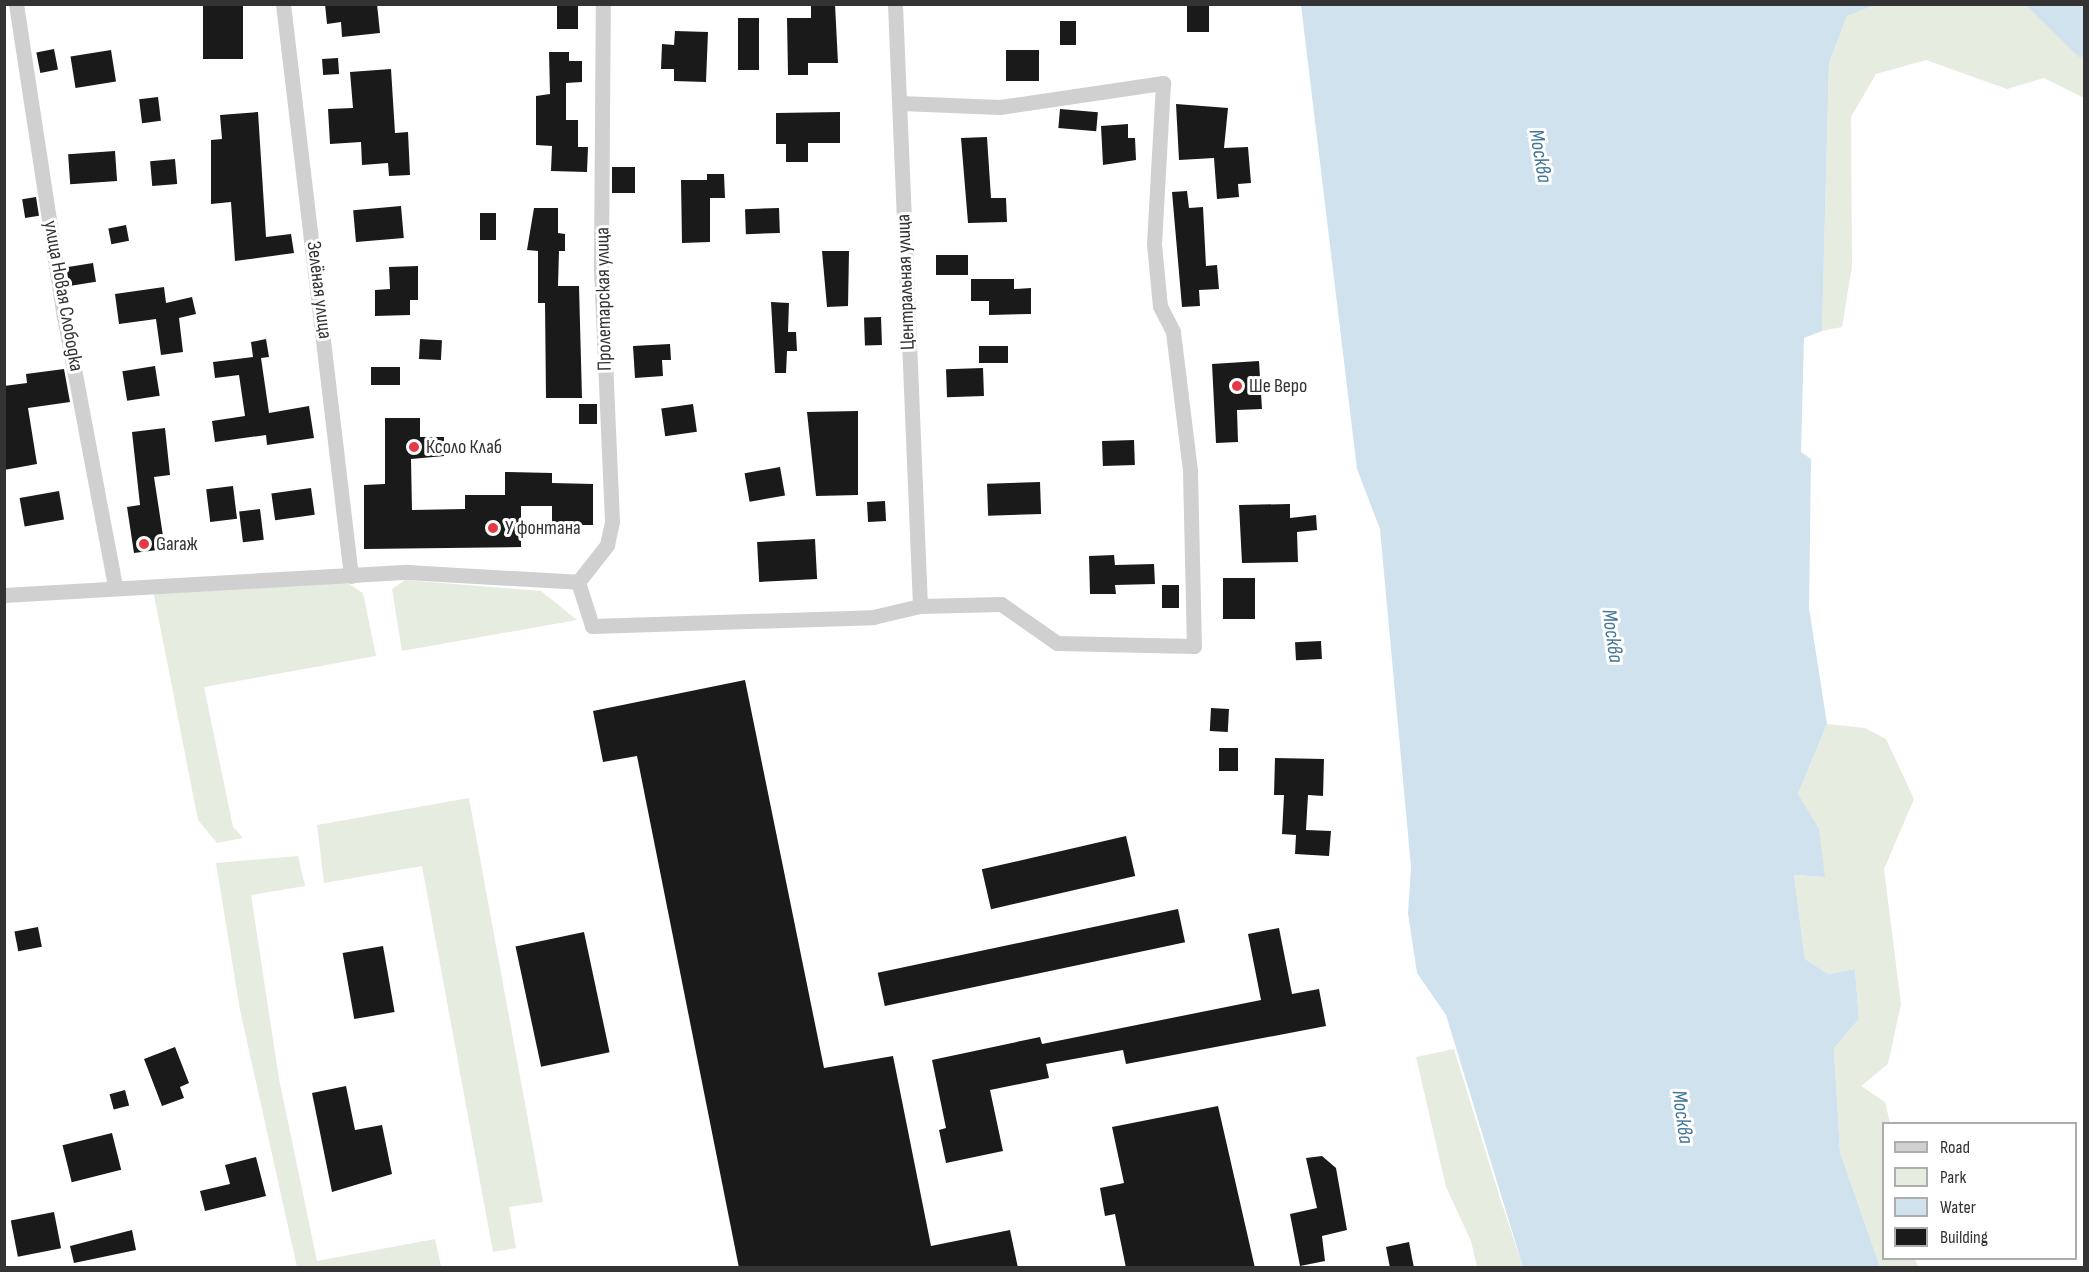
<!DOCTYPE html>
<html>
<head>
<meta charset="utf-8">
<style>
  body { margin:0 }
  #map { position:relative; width:2089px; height:1272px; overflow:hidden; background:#fff; font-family:"Sofia Sans Condensed",sans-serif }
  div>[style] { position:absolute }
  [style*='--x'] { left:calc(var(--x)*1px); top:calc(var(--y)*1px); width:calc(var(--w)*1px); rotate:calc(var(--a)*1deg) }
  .green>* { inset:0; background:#e6ecdf }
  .water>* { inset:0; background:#cfe2ee }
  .building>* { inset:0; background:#1a1a1a; transform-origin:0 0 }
  .street>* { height:15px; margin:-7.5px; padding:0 7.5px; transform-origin:7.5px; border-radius:7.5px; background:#d0d0d0 }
  .dots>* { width:16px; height:16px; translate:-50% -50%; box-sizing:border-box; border:3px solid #fff; border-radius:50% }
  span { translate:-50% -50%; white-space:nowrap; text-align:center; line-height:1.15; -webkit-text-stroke:6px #fff; paint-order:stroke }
  .street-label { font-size:20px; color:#333 }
  .poi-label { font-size:20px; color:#333 }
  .left { translate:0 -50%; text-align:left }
  .water-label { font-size:21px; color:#3f7597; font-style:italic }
  .frame { position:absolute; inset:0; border:6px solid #333; pointer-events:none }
  .legend { position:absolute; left:1882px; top:1122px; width:195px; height:138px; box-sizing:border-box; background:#fff; border:2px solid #adadad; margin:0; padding:8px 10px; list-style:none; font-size:18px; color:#333 }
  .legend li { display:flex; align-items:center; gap:12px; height:30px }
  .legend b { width:30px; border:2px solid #adadad }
</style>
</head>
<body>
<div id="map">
  <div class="green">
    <i style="clip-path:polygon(1954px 4px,2026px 5px,2084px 56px,2084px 98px,2044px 78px,2007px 89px,1926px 60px,1876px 74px,1851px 117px,1852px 266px,1842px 327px,1822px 331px,1829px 63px,1847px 16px,1875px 5px)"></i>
    <i style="clip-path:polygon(405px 580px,541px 591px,577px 620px,402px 651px,392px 589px)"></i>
    <i style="clip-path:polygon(346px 582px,363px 593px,376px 656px,204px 687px,233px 827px,243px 838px,217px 843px,198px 820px,153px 590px)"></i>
    <i style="clip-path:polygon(1827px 724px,1865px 728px,1886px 739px,1914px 799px,1884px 869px,1901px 1004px,1888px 1064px,1861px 1086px,1885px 1102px,1890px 1123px,1884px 1124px,1884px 1258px,1915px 1259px,1918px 1267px,1880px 1267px,1840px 1152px,1834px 1048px,1859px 1019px,1855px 969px,1828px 974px,1805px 959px,1794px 875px,1824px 877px,1818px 829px,1798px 794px)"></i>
    <i style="clip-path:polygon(469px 798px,543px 1202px,509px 1207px,516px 1248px,493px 1252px,422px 866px,324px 883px,317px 825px)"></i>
    <i style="clip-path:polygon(298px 856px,305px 886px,251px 895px,279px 1079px,317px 1261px,435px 1239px,441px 1266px,297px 1267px,240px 1010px,216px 863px)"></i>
    <i style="clip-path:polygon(1454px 1049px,1499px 1195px,1523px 1267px,1477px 1267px,1471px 1241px,1446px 1187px,1416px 1057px)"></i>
  </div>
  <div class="water">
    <i style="clip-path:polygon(1301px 5px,1875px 5px,1847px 16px,1829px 63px,1822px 331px,1804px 338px,1801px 452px,1811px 459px,1809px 608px,1827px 724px,1798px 794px,1819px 829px,1825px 877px,1794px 875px,1805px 959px,1828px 974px,1855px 969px,1859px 1019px,1834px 1048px,1840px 1152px,1880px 1267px,1523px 1267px,1446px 1015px,1417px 973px,1408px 913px,1411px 867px,1380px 529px,1357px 469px)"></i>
    <i style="clip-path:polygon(2026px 5px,2084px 5px,2084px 56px,2079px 57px)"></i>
  </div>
  <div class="building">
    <i style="left:203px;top:4px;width:40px;height:55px"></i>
    <i style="clip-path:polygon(325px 4px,377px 4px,380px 33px,342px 37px,341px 22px,327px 24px)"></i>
    <i style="left:557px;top:4px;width:21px;height:25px"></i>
    <i style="clip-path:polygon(811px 4px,835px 4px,838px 63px,808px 63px,808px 75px,788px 75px,787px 18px,811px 18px)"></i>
    <i style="left:1187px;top:4px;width:22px;height:28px"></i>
    <i style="left:738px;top:18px;width:21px;height:52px"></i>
    <i style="left:1060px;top:21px;width:16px;height:24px"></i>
    <i style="clip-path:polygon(675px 31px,708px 32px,706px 82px,674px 81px,674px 69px,661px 69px,662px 44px,674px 45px)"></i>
    <i style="left:54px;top:49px;width:21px;height:18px;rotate:79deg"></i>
    <i style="left:111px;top:50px;width:32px;height:41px;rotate:81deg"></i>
    <i style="left:1006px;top:50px;width:33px;height:31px"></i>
    <i style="clip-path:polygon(549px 52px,569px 52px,569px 61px,582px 61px,582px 82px,566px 83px,566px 120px,578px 120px,578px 147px,588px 147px,587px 172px,551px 171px,552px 146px,536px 145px,536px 96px,550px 94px)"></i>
    <i style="left:338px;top:58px;width:16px;height:16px;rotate:86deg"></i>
    <i style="clip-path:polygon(391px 69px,395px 133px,408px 132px,410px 175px,389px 176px,388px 163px,362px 165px,361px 142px,330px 144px,328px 109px,353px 108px,350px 72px)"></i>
    <i style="left:158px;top:97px;width:24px;height:19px;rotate:83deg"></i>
    <i style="clip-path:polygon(1176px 104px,1228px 108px,1224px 148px,1248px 147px,1251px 183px,1238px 184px,1239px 197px,1217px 199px,1214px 158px,1179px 160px)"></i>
    <i style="left:1060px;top:109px;width:38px;height:19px;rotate:5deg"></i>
    <i style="clip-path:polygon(258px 112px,266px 237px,291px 234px,294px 253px,235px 261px,231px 202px,211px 204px,211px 140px,222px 139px,220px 115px)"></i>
    <i style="clip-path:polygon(840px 112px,840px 143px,808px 143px,808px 162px,786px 162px,786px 144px,776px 144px,776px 113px)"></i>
    <i style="clip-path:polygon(1128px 124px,1128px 138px,1135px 138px,1136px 160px,1103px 165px,1101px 126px)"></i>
    <i style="clip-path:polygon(987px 137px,991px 198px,1006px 198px,1007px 222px,968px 223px,961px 138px)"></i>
    <i style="left:115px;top:151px;width:30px;height:47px;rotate:86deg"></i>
    <i style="left:175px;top:159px;width:25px;height:25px;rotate:85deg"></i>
    <i style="left:612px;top:167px;width:23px;height:26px"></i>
    <i style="clip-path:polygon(707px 174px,724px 174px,725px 198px,710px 198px,710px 242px,682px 243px,681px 180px,707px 180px)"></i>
    <i style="clip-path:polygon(1187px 191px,1189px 208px,1203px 207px,1206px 266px,1217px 265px,1219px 289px,1199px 290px,1200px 306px,1182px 307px,1172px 192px)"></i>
    <i style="left:36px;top:197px;width:19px;height:14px;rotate:81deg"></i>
    <i style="left:401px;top:206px;width:32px;height:48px;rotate:85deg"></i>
    <i style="clip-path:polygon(534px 208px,558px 208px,558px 233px,565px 234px,565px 251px,559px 251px,558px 286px,579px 286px,582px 398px,546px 398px,545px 303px,538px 303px,538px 251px,527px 250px)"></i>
    <i style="left:779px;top:208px;width:25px;height:34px;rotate:88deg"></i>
    <i style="left:480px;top:213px;width:16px;height:27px"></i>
    <i style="left:126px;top:225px;width:16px;height:18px;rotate:79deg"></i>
    <i style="clip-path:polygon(822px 251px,849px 251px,848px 306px,827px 307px)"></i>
    <i style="left:968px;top:255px;width:20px;height:32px;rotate:90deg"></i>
    <i style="left:93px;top:263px;width:19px;height:27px;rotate:81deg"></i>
    <i style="clip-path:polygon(418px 266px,418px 300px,410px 300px,410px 315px,375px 316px,375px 290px,390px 289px,389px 267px)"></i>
    <i style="clip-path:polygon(971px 279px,1014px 279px,1014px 289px,1031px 288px,1031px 314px,989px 315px,989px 301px,971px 301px)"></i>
    <i style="clip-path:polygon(164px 287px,166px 303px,192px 297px,196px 314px,179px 318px,183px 352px,161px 355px,156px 319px,119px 324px,115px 294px)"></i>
    <i style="clip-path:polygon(771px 302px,789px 303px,788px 332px,796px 332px,797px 351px,787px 351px,786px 373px,775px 373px)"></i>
    <i style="left:881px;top:317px;width:28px;height:17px;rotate:88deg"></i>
    <i style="clip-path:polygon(266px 339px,269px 357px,261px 358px,269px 413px,309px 406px,314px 438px,267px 445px,266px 435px,215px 442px,212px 421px,245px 416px,239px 375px,215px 378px,213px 362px,253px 357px,251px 342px)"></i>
    <i style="left:420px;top:339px;width:22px;height:20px;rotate:3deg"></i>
    <i style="clip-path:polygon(670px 344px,671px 360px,662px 360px,663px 376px,635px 378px,633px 346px)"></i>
    <i style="left:979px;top:346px;width:29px;height:17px"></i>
    <i style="clip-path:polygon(1259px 361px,1262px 409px,1237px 410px,1238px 442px,1216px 443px,1212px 364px)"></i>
    <i style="left:155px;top:366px;width:30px;height:33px;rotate:81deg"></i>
    <i style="left:371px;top:367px;width:29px;height:18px"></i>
    <i style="left:983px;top:368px;width:28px;height:37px;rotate:88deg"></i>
    <i style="clip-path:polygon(64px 369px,70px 402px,28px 408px,37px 464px,4px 470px,4px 386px,27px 383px,26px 374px)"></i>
    <i style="left:579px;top:404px;width:18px;height:20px"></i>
    <i style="left:693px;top:404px;width:28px;height:32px;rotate:82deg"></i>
    <i style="clip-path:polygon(858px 411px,858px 495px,816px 496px,807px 412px)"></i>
    <i style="clip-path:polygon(385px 418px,420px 418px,420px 437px,444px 437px,444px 456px,411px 459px,412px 510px,465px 509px,465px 495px,505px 495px,505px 472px,552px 473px,552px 483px,593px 484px,593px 525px,552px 525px,552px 506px,521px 506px,521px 547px,364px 549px,364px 485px,385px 484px)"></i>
    <i style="clip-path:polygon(165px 428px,170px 475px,154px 477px,165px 549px,134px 553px,127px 507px,140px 505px,132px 432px)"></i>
    <i style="left:1134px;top:440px;width:25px;height:32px;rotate:88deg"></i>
    <i style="left:780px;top:467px;width:29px;height:36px;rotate:80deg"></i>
    <i style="left:1040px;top:482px;width:32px;height:53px;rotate:88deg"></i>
    <i style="left:233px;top:486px;width:33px;height:27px;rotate:83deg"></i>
    <i style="left:311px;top:488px;width:27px;height:40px;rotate:82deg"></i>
    <i style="left:59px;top:491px;width:29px;height:40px;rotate:80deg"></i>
    <i style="left:885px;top:501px;width:20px;height:18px;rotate:87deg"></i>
    <i style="clip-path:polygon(1290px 504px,1290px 518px,1316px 515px,1317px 530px,1297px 532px,1298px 562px,1242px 563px,1239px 505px)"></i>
    <i style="left:260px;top:509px;width:31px;height:21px;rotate:83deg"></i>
    <i style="left:815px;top:539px;width:40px;height:58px;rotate:87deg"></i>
    <i style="clip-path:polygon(1114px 555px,1115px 565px,1154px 564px,1155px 584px,1115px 585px,1116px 594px,1090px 594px,1089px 556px)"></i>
    <i style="left:1223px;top:578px;width:32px;height:41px"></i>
    <i style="left:1179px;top:585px;width:23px;height:17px;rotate:90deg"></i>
    <i style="left:1321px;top:641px;width:18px;height:26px;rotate:87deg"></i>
    <i style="clip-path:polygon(745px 680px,824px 1068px,893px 1056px,931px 1246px,1010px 1230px,1018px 1268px,739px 1268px,637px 756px,603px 762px,593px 711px)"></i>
    <i style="left:1211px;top:708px;width:18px;height:23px;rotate:3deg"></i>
    <i style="left:1219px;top:748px;width:19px;height:23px"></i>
    <i style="clip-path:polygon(1275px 758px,1324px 759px,1323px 796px,1308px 795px,1306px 830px,1331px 831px,1329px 856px,1295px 854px,1296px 835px,1282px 834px,1284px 795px,1274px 795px)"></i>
    <i style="left:1126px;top:836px;width:41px;height:148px;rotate:77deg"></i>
    <i style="left:1178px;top:909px;width:34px;height:307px;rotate:78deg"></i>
    <i style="left:38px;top:927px;width:20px;height:24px;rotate:79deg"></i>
    <i style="clip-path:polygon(1279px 928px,1292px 994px,1319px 989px,1326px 1026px,1126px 1064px,1123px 1050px,1046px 1064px,1049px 1078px,990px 1090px,1003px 1151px,946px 1163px,939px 1130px,946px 1128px,932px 1060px,1040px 1037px,1042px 1044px,1261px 1000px,1248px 934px)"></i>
    <i style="left:584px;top:932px;width:123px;height:70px;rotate:78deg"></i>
    <i style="left:383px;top:946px;width:67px;height:41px;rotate:80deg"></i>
    <i style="clip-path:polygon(175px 1047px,189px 1083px,180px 1087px,184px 1098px,162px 1106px,144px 1059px)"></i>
    <i style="clip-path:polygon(346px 1086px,355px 1130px,382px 1125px,392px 1174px,332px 1192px,312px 1093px)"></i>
    <i style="left:125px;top:1090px;width:16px;height:16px;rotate:75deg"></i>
    <i style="clip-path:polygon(1218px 1106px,1255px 1268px,1126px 1268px,1115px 1214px,1105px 1216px,1100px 1188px,1124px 1183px,1112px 1127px)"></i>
    <i style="left:112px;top:1133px;width:38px;height:51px;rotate:76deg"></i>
    <i style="clip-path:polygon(1322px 1156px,1336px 1168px,1347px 1230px,1322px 1236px,1325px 1261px,1300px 1266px,1290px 1214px,1317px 1208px,1306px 1158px)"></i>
    <i style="clip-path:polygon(256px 1157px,266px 1196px,205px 1211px,200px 1191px,230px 1184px,225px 1165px)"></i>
    <i style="left:54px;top:1212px;width:37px;height:44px;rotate:79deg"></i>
    <i style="clip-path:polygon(132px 1230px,136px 1250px,74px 1263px,70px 1246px)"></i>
    <i style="clip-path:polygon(1409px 1242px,1414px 1268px,1390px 1268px,1386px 1247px)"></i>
  </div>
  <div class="street">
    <i style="--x:16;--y:4;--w:316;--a:81.3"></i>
    <i style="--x:64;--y:316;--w:276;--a:79.3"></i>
    <i style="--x:283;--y:4;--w:576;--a:83.22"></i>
    <i style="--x:900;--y:103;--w:100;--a:2.3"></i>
    <i style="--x:1000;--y:107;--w:165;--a:-8.4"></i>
    <i style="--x:1163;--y:83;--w:161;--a:93.2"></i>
    <i style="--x:1154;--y:244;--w:62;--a:84.5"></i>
    <i style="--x:1160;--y:306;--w:29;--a:63"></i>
    <i style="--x:1173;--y:332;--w:140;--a:83"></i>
    <i style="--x:1190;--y:471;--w:175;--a:88.7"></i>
    <i style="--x:1194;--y:646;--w:137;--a:-178.7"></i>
    <i style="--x:1057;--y:643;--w:68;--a:-145.1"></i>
    <i style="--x:1001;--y:604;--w:81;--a:178.6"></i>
    <i style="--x:578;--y:582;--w:46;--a:72.3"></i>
    <i style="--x:592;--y:626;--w:281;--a:-1.8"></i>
    <i style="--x:873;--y:617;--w:48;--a:-13.2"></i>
    <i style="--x:920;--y:606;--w:603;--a:-92.38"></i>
    <i style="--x:578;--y:582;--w:47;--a:-51.9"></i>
    <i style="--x:607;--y:545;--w:25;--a:-78"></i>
    <i style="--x:612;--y:521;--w:256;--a:-92.5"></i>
    <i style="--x:601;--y:265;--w:261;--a:-89.6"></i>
    <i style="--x:4;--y:595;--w:404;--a:-3.3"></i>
    <i style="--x:407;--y:572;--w:171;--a:3.3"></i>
  </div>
  <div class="dots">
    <i style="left:1237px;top:386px;background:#e63946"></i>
    <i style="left:414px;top:447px;background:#e63946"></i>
    <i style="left:493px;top:528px;background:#e63946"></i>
    <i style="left:144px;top:544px;background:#e63946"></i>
  </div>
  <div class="street-label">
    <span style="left:906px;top:282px;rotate:-92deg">Центральная улица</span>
    <span style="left:319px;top:290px;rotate:83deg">Зелёная улица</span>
    <span style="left:63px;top:296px;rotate:80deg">улица Новая Слободка</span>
    <span style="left:604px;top:299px;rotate:-91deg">Пролетарская улица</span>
  </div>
  <div class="poi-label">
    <span class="left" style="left:1249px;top:386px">Ше Веро</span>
    <span class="left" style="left:426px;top:447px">Ксоло Клаб</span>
    <span class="left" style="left:505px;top:528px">У фонтана</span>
    <span class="left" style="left:156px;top:544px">Garaж</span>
  </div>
  <div class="water-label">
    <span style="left:1540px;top:156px;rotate:80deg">Москва</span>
    <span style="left:1612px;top:636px;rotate:82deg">Москва</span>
    <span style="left:1682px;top:1117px;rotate:82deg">Москва</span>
  </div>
  <div class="frame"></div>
  <ul class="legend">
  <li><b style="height:8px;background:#d0d0d0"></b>Road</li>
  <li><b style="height:16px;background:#e6ecdf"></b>Park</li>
  <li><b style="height:16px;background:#cfe2ee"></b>Water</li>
  <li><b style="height:16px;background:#1a1a1a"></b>Building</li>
  </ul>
</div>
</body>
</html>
